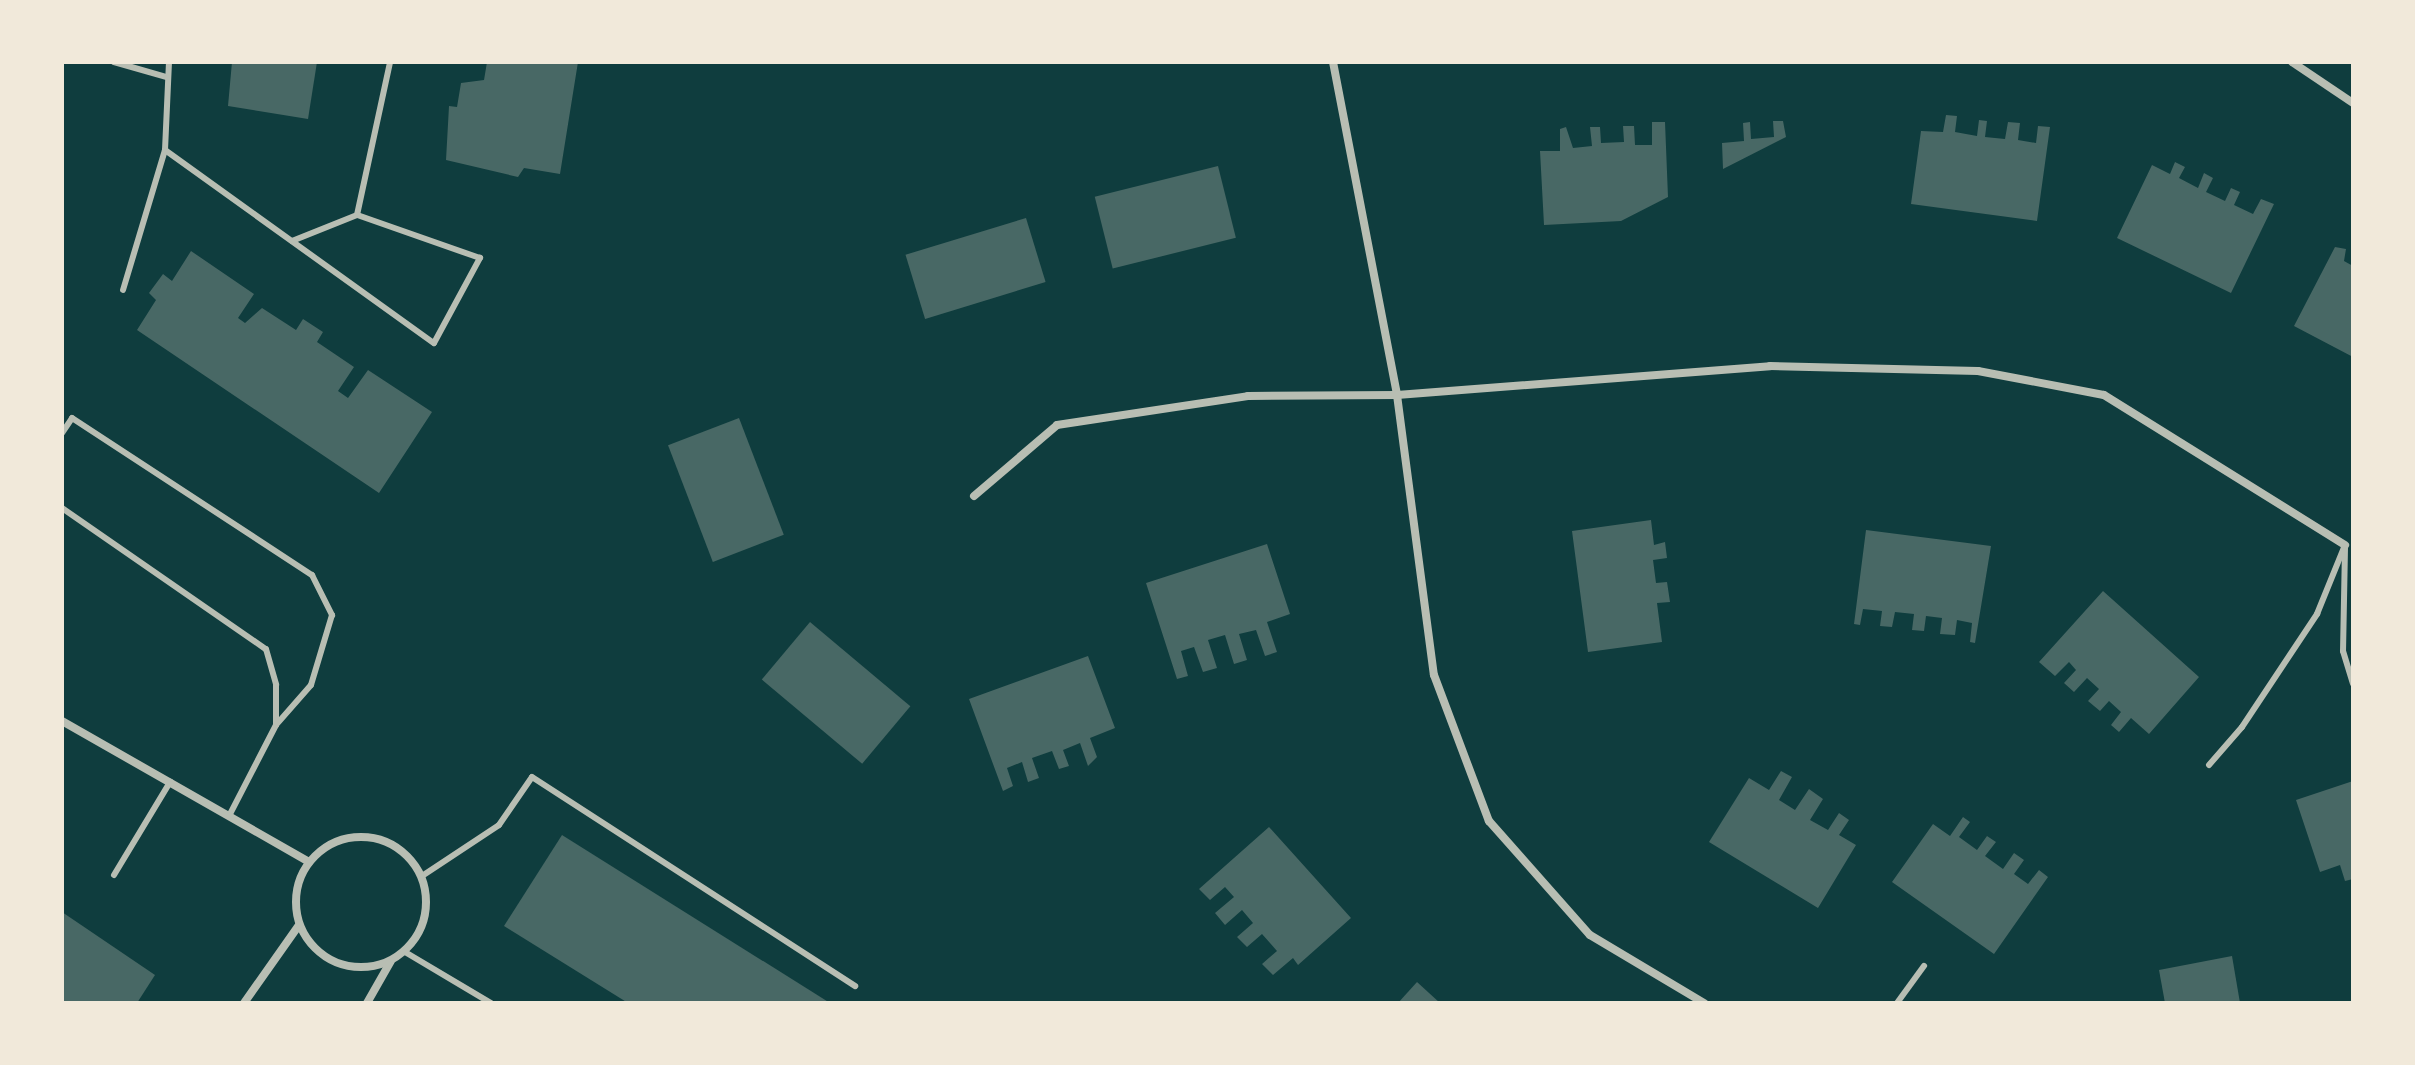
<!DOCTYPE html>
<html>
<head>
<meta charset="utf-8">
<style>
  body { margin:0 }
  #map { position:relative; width:2415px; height:1065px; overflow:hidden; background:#0f3d3e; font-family:"Titillium Web",sans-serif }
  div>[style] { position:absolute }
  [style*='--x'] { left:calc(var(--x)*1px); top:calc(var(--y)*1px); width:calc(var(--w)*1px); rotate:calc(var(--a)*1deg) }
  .building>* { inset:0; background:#486865; transform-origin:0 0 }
  .service>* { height:6px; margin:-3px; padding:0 3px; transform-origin:3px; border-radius:3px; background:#b8beb3 }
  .minor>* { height:8px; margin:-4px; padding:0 4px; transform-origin:4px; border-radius:4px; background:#b8beb3 }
  .minor>.ring { margin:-4px; padding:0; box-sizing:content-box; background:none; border:8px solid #b8beb3; border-radius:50% }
  span { translate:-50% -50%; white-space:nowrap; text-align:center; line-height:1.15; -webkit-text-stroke:7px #f1e9da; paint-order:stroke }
  .frame { position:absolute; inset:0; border:64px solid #f1e9da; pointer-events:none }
</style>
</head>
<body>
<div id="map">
  <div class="building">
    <i style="clip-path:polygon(232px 62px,317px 62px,308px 119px,228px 106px)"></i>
    <i style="clip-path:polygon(487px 62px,578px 62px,560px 174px,524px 168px,518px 177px,446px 160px,449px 106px,457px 107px,461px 83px,484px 80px)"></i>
    <i style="clip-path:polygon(1946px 115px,1957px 116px,1955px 132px,1977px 136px,1979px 120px,1987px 121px,1985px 137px,2005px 139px,2008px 122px,2020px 123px,2018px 140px,2036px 143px,2038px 126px,2050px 127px,2037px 221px,1911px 204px,1921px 131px,1943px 132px)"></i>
    <i style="clip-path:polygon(1773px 121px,1783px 121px,1786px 137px,1723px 169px,1722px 143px,1744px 141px,1743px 123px,1750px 122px,1751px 139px,1774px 137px)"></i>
    <i style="clip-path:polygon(1652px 122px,1665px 122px,1668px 197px,1621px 221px,1544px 225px,1540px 151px,1560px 151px,1560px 129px,1566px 127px,1573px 148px,1592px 146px,1590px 127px,1600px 127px,1601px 143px,1624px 142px,1623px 126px,1634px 126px,1635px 145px,1652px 145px)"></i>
    <i style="clip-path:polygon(2175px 162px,2185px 167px,2179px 178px,2198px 188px,2204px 173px,2213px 178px,2206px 192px,2225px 201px,2231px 188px,2240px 192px,2234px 205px,2253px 214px,2261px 199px,2274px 204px,2231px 293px,2117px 238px,2152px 165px,2170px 174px)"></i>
    <i style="left:1218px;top:166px;width:74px;height:127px;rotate:76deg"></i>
    <i style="left:1026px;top:218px;width:67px;height:126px;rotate:73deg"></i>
    <i style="clip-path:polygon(2335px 247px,2346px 249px,2344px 261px,2353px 266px,2353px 357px,2294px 326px)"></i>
    <i style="clip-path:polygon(191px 251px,254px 294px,238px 318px,245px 323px,262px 308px,296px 330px,303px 319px,323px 332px,317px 342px,354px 367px,338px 391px,348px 398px,368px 370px,432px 412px,379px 493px,137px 330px,156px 300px,149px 293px,163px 274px,172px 281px)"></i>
    <i style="left:739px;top:418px;width:125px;height:76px;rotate:69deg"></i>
    <i style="clip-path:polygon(1651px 520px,1654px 545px,1665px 542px,1667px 558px,1653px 560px,1656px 583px,1667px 582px,1670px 602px,1657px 603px,1662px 642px,1588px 652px,1572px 531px)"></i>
    <i style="clip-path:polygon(1866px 530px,1991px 546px,1975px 643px,1970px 642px,1972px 623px,1957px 620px,1955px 635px,1940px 634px,1942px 618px,1926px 616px,1924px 631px,1912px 630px,1914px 614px,1895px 612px,1892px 627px,1880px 626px,1882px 611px,1863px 609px,1860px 625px,1854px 624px)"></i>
    <i style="clip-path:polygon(1267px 544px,1290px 614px,1267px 622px,1277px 652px,1265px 656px,1256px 630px,1239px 634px,1247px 660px,1234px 664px,1225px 635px,1208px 640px,1217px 668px,1203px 672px,1194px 647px,1181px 651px,1188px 676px,1177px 679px,1146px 583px)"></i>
    <i style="clip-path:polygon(2103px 591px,2199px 677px,2149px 734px,2131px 718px,2119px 732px,2111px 725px,2121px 712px,2109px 701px,2100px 711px,2088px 701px,2099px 689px,2087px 678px,2074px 692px,2064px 683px,2076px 670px,2069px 662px,2055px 676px,2039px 662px)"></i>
    <i style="left:810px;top:622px;width:131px;height:75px;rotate:40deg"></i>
    <i style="clip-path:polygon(1088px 656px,1115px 728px,1090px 738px,1097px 757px,1088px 766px,1080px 743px,1063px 750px,1069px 766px,1059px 769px,1052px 751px,1032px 758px,1039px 778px,1028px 782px,1022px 762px,1007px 768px,1013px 786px,1003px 791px,969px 699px)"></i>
    <i style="clip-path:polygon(1781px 771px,1792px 777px,1779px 800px,1795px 810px,1809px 789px,1823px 799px,1810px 820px,1828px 830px,1839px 813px,1849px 820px,1839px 835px,1856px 845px,1818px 908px,1709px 842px,1749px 778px,1769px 790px)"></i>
    <i style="clip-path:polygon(2353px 781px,2353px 879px,2345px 881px,2340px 865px,2320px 872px,2296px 800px)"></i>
    <i style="clip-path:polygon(1963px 817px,1970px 822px,1959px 837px,1977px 850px,1987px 836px,1996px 842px,1985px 856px,2003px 869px,2014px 853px,2024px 860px,2014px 874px,2028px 884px,2039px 870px,2048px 877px,1994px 954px,1892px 882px,1933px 824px,1950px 836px)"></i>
    <i style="clip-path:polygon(1269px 827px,1351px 918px,1298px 965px,1293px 958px,1273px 975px,1262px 964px,1277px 951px,1262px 934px,1247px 947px,1237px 937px,1253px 923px,1242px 910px,1225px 925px,1215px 913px,1234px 897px,1225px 887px,1210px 900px,1199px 889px)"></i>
    <i style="clip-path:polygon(562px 835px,830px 1003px,628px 1003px,504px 926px)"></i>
    <i style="clip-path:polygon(62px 912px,155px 975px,137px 1003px,62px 1003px)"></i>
    <i style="clip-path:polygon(2232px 956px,2240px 1003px,2165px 1003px,2159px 970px)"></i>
    <i style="clip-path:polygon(1417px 982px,1440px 1003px,1398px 1003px)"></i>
  </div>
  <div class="service">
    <i style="--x:114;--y:62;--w:54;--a:16.1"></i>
    <i style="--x:169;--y:62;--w:88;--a:92.6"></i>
    <i style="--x:165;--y:150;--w:331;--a:35.7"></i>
    <i style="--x:434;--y:343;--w:97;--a:-61.6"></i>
    <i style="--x:480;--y:258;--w:130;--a:-160.7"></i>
    <i style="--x:357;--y:215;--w:157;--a:-77.8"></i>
    <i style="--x:292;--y:241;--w:70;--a:-21.8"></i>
    <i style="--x:123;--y:290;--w:146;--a:-73.3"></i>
    <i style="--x:62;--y:433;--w:18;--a:-56"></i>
    <i style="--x:72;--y:418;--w:287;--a:33.2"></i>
    <i style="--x:312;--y:575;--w:45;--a:63.4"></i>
    <i style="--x:332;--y:615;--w:73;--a:106.7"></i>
    <i style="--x:311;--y:685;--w:53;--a:131.2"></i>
    <i style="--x:276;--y:725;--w:102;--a:117.3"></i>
    <i style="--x:62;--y:508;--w:248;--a:34.7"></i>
    <i style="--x:266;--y:649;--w:37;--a:74"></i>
    <i style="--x:276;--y:685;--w:40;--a:90"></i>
    <i style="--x:2345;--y:548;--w:103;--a:91.1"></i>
    <i style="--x:2343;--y:651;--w:34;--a:73"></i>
    <i style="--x:2209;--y:765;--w:50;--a:-49"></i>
    <i style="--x:2242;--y:727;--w:136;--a:-56.4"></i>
    <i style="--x:2317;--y:614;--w:74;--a:-67.9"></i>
    <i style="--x:114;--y:875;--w:109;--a:-58.9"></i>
    <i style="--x:422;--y:876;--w:92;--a:-33.5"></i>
    <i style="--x:499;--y:825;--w:58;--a:-55.5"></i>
    <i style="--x:532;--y:777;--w:385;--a:32.9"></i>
    <i style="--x:405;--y:952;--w:100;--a:30.7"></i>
    <i style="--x:1897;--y:1003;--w:46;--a:-53.9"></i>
  </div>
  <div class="minor">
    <i style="--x:1333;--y:62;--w:339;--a:79.1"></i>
    <i style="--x:1397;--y:395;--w:282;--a:82.5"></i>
    <i style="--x:1434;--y:675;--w:156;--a:69.4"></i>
    <i style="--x:1489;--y:821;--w:152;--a:48.5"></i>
    <i style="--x:1590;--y:935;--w:133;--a:30.8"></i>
    <i style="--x:2292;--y:62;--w:73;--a:33.9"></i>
    <i style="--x:974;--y:496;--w:109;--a:-40.5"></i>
    <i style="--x:1057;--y:425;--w:193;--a:-8.6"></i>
    <i style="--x:1248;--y:396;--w:149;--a:-0.4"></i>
    <i style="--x:1397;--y:395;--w:374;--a:-4.4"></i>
    <i style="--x:1770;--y:366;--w:208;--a:1.4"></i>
    <i style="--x:1978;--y:371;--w:128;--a:10.8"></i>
    <i style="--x:2104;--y:395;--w:284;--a:31.9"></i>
    <i style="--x:62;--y:721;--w:284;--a:29.7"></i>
    <i class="ring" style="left:296px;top:837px;width:122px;height:122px"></i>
    <i style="--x:244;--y:1003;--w:95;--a:-54.8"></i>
    <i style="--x:367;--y:1003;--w:48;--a:-60.3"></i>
  </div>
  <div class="frame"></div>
</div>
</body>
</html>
